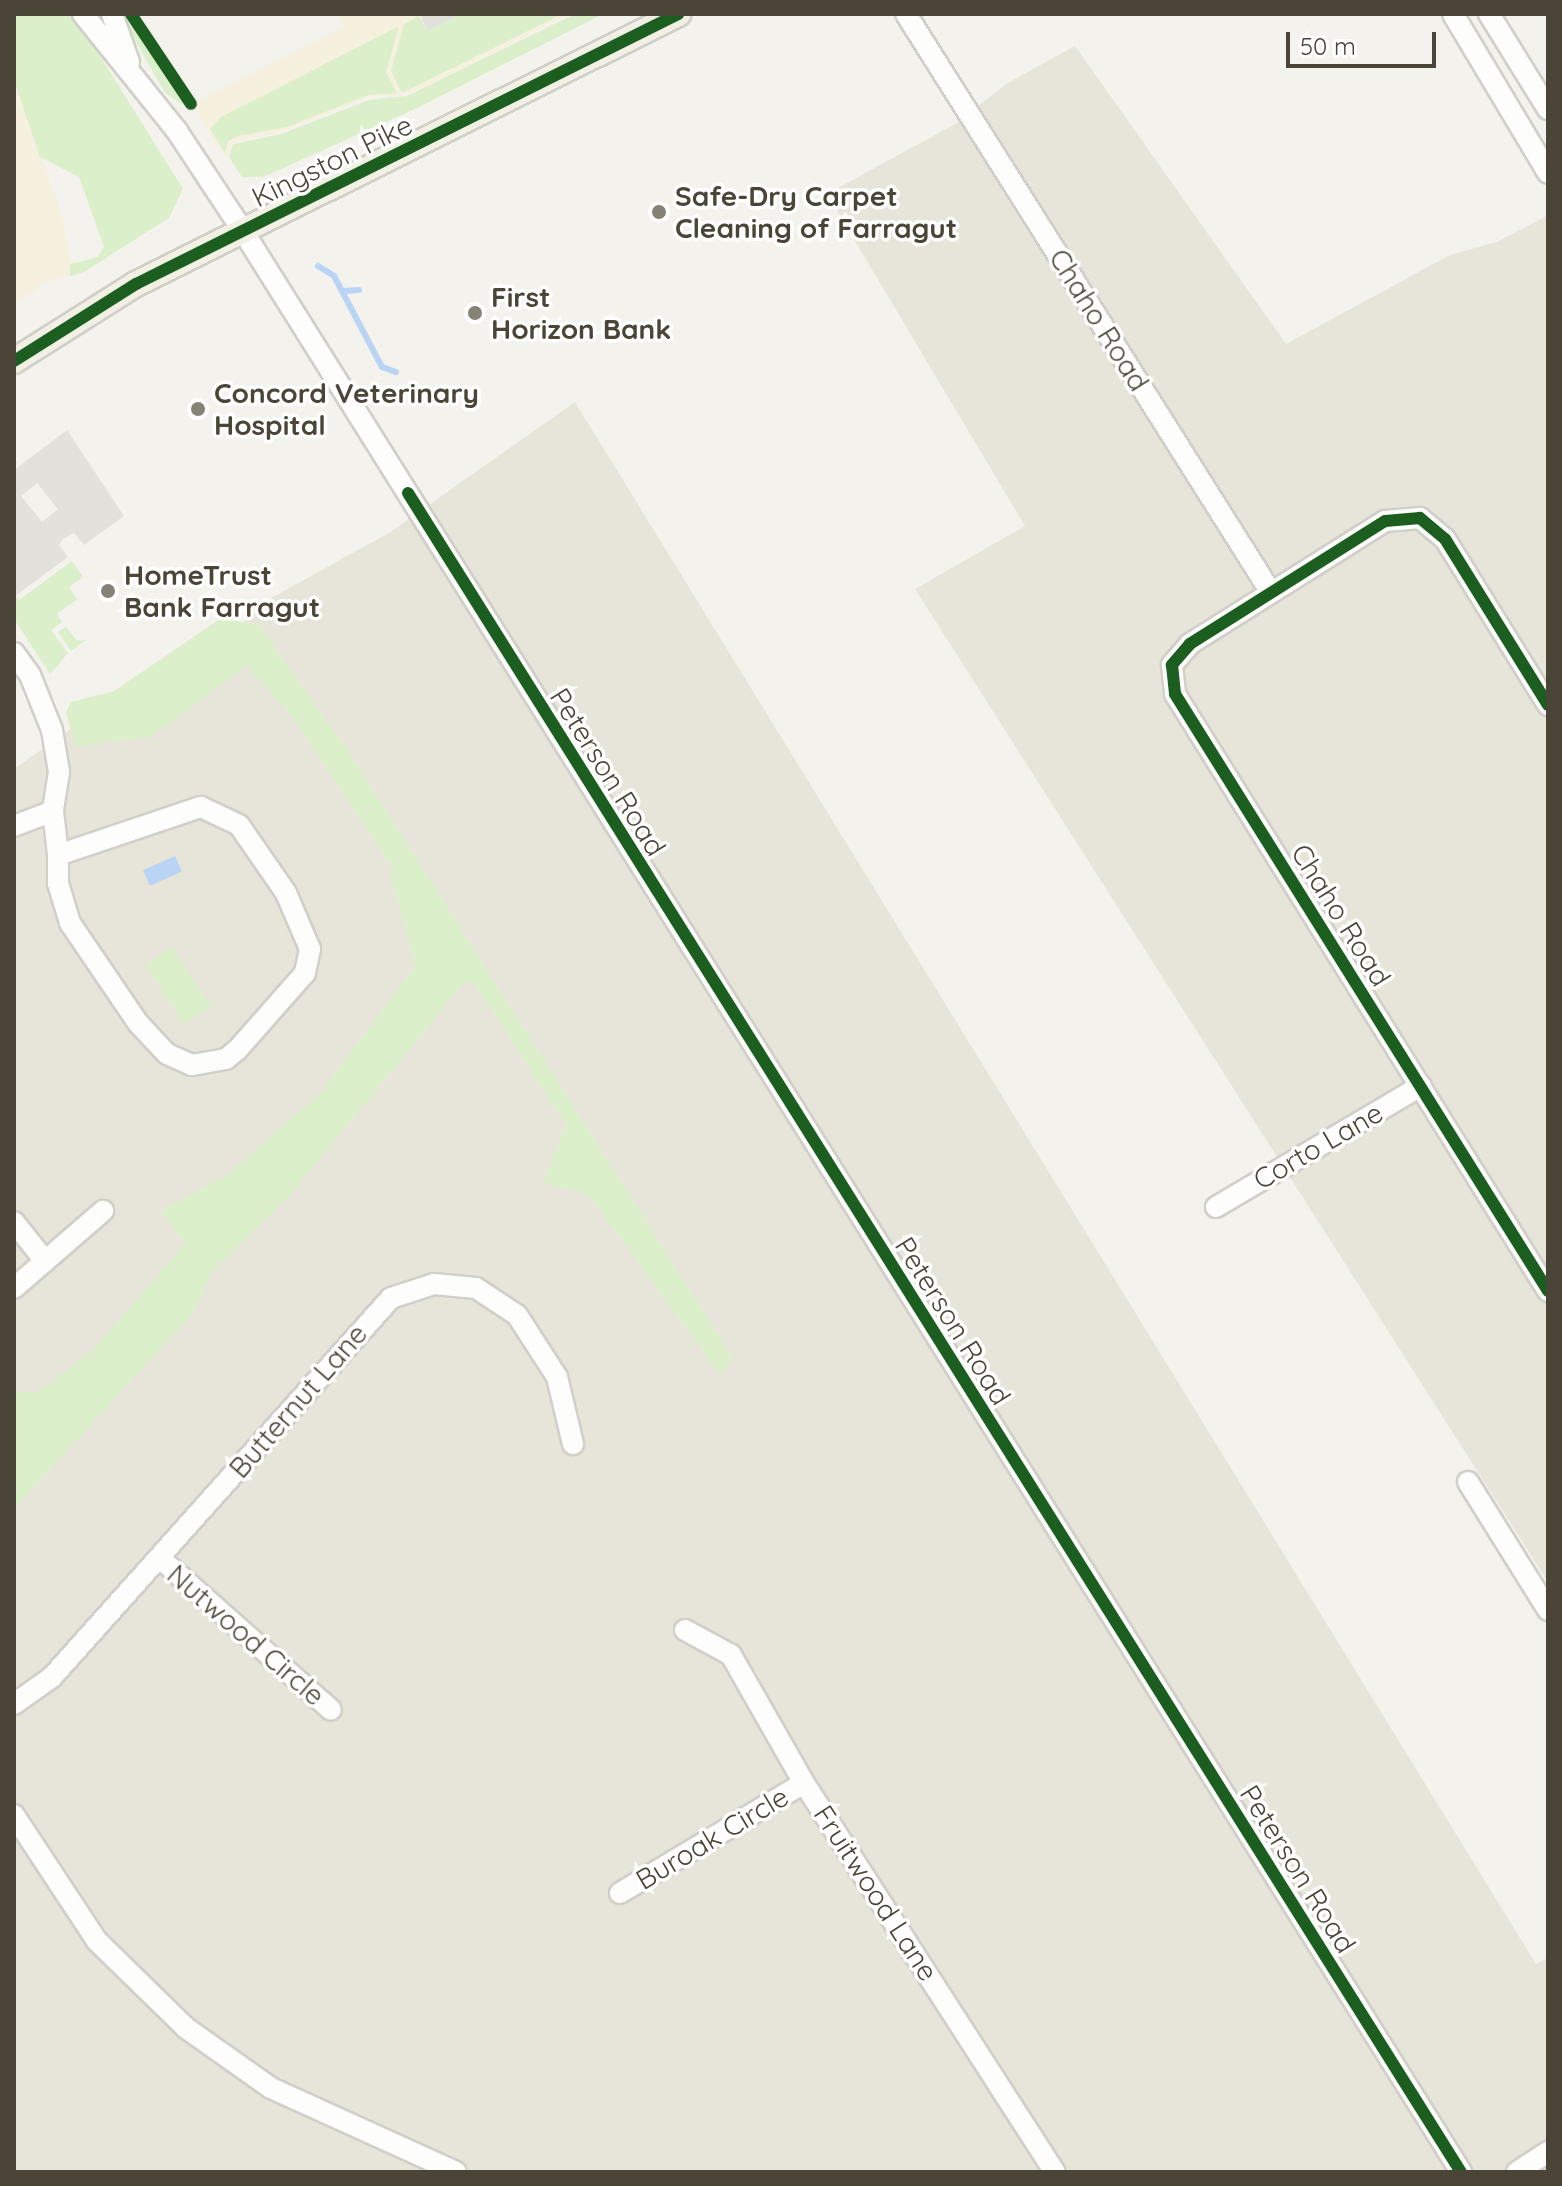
<!DOCTYPE html>
<html>
<head>
<meta charset="utf-8">
<style>
  body { margin:0 }
  #map { position:relative; width:1562px; height:2186px; overflow:hidden; background:#f3f2ec; font-family:Quicksand,sans-serif }
  div>[style] { position:absolute }
  [style*='--x'] { left:calc(var(--x)*1px); top:calc(var(--y)*1px); width:calc(var(--w)*1px); rotate:calc(var(--a)*1deg) }
  .residential>* { inset:0; background:#e7e5d9 }
  .commercial>* { inset:0; background:#f6f0de }
  .green>* { inset:0; background:#dbefca; transform-origin:0 0 }
  .parking>* { inset:0; background:#e2e1db }
  .water>* { inset:0; background:#b9d4f4; transform-origin:0 0 }
  .stream>* { height:6px; margin:-3px; padding:0 3px; transform-origin:3px; border-radius:3px; background:#b9d4f4 }
  .roads { filter:drop-shadow(2px 0 #d1cfc9) drop-shadow(-2px 0 #d1cfc9) drop-shadow(0 2px #d1cfc9) drop-shadow(0 -2px #d1cfc9) }
  .minor>* { height:20px; margin:-10px; padding:0 10px; transform-origin:10px; border-radius:10px; background:#fdfdfc }
  .major>* { height:24px; margin:-12px; padding:0 12px; transform-origin:12px; border-radius:12px; background:#f2f0e4 }
  .cycleway>* { height:12px; margin:-6px; padding:0 6px; transform-origin:6px; border-radius:6px; background:#1b5e20 }
  .dots>* { width:22px; height:22px; translate:-50% -50%; box-sizing:border-box; border:4px solid #fff; border-radius:50% }
  span { translate:-50% -50%; white-space:nowrap; text-align:center; line-height:1.15; -webkit-text-stroke:7px #fff; paint-order:stroke }
  .street-label { font-size:28px; color:#4a4536 }
  .poi-label { font-size:28px; color:#4a4536; font-weight:700 }
  .left { translate:0 -50%; text-align:left }
  .frame { position:absolute; inset:0; border:16px solid #4a4536; pointer-events:none }
  .scale { position:absolute; left:1286px; top:32px; width:150px; height:36px; box-sizing:border-box; border:4px solid #4a4536; border-top:0; padding-left:10px; font-size:24px; line-height:28px; white-space:nowrap; color:#4a4536; -webkit-text-stroke:6px #fff; paint-order:stroke }
</style>
</head>
<body>
<div id="map">
  <div class="residential">
    <i style="clip-path:polygon(1075px 46px,1286px 344px,1450px 255px,1497px 242px,1548px 215px,1548px 1582px,915px 589px,1025px 526px,827px 194px,957px 123px,1006px 84px)"></i>
    <i style="clip-path:polygon(575px 402px,1536px 1964px,1548px 1958px,1548px 2172px,14px 2172px,14px 769px,78px 724px,243px 624px,253px 608px,389px 533px)"></i>
  </div>
  <div class="commercial">
    <i style="clip-path:polygon(339px 14px,569px 14px,425px 87px,394px 96px,371px 96px,281px 132px,232px 142px,226px 160px,191px 104px,344px 27px)"></i>
    <i style="clip-path:polygon(14px 80px,62px 215px,70px 259px,70px 276px,48px 281px,14px 304px)"></i>
  </div>
  <div class="green">
    <i style="clip-path:polygon(14px 14px,74px 14px,183px 189px,169px 218px,82px 273px,70px 276px,70px 264px,98px 257px,104px 247px,79px 177px,40px 157px,14px 80px)"></i>
    <i style="clip-path:polygon(120px 14px,126px 14px,185px 106px,165px 93px)"></i>
    <i style="clip-path:polygon(461px 14px,562px 14px,402px 93px,391px 71px,404px 24px,419px 16px,427px 31px)"></i>
    <i style="clip-path:polygon(575px 14px,603px 14px,419px 107px,263px 177px,242px 177px,229px 157px,233px 144px,281px 134px,369px 100px,407px 96px)"></i>
    <i style="clip-path:polygon(399px 26px,386px 72px,397px 93px,368px 95px,287px 127px,238px 136px,228px 141px,225px 153px,210px 129px,221px 117px)"></i>
    <i style="clip-path:polygon(72px 561px,83px 577px,69px 587px,77px 599px,57px 614px,62px 622px,51px 630px,68px 653px,50px 674px,14px 619px,14px 595px,19px 600px)"></i>
    <i style="clip-path:polygon(220px 619px,258px 624px,351px 755px,733px 1358px,720px 1375px,589px 1195px,543px 1183px,566px 1125px,473px 982px,465px 982px,292px 1193px,211px 1273px,194px 1312px,14px 1509px,14px 1387px,18px 1393px,42px 1390px,96px 1347px,185px 1244px,161px 1211px,227px 1175px,319px 1094px,416px 965px,390px 876px,393px 869px,294px 719px,247px 666px,151px 737px,75px 746px,66px 712px,71px 702px,114px 691px)"></i>
    <i style="clip-path:polygon(66px 627px,77px 641px,86px 640px,71px 651px,58px 632px)"></i>
    <i style="left:172px;top:947px;width:71px;height:32px;rotate:57deg"></i>
  </div>
  <div class="parking">
    <i style="clip-path:polygon(420px 14px,461px 14px,427px 31px)"></i>
    <i style="clip-path:polygon(evenodd,67px 430px,124px 516px,84px 545px,74px 533px,63px 539px,59px 545px,68px 557px,15px 596px,14px 470px,67px 430px,37px 483px,58px 509px,42px 522px,21px 496px,37px 483px)"></i>
  </div>
  <div class="water">
    <i style="left:175px;top:856px;width:17px;height:35px;rotate:66deg"></i>
  </div>
  <div class="stream">
    <i style="--x:318;--y:266;--w:19;--a:32"></i>
    <i style="--x:334;--y:276;--w:103;--a:62.2"></i>
    <i style="--x:382;--y:367;--w:15;--a:20"></i>
    <i style="--x:343;--y:291;--w:16;--a:-4"></i>
  </div>
  <div class="roads">
    <div class="minor">
      <i style="--x:83;--y:14;--w:150;--a:51.2"></i>
      <i style="--x:177;--y:131;--w:120;--a:56.6"></i>
      <i style="--x:243;--y:231;--w:2292;--a:57.89"></i>
      <i style="--x:112;--y:14;--w:51;--a:70.5"></i>
      <i style="--x:906;--y:14;--w:682;--a:57.75"></i>
      <i style="--x:1453;--y:14;--w:185;--a:59.1"></i>
      <i style="--x:1489;--y:14;--w:112;--a:58.2"></i>
      <i style="--x:14;--y:653;--w:27;--a:54"></i>
      <i style="--x:30;--y:675;--w:59;--a:68.2"></i>
      <i style="--x:52;--y:730;--w:43;--a:80.5"></i>
      <i style="--x:59;--y:772;--w:39;--a:99"></i>
      <i style="--x:53;--y:811;--w:44;--a:83.5"></i>
      <i style="--x:1548;--y:705;--w:195;--a:-121.8"></i>
      <i style="--x:1445;--y:539;--w:33;--a:-140"></i>
      <i style="--x:1420;--y:518;--w:35;--a:175"></i>
      <i style="--x:1385;--y:521;--w:231;--a:147.8"></i>
      <i style="--x:1190;--y:644;--w:28;--a:131"></i>
      <i style="--x:1172;--y:665;--w:29;--a:84"></i>
      <i style="--x:1175;--y:694;--w:704;--a:58"></i>
      <i style="--x:201;--y:807;--w:42;--a:25.3"></i>
      <i style="--x:239;--y:825;--w:83;--a:55.3"></i>
      <i style="--x:286;--y:893;--w:61;--a:66.8"></i>
      <i style="--x:310;--y:949;--w:25;--a:102"></i>
      <i style="--x:305;--y:973;--w:103;--a:131.4"></i>
      <i style="--x:237;--y:1050;--w:14;--a:141"></i>
      <i style="--x:226;--y:1059;--w:35;--a:170"></i>
      <i style="--x:192;--y:1065;--w:27;--a:-156"></i>
      <i style="--x:167;--y:1054;--w:42;--a:-133.1"></i>
      <i style="--x:138;--y:1023;--w:121;--a:-124.2"></i>
      <i style="--x:70;--y:923;--w:42;--a:-106.7"></i>
      <i style="--x:58;--y:883;--w:28;--a:-90"></i>
      <i style="--x:58;--y:855;--w:151;--a:-18.6"></i>
      <i style="--x:14;--y:826;--w:42;--a:-21"></i>
      <i style="--x:1216;--y:1207;--w:238;--a:-30.6"></i>
      <i style="--x:14;--y:1222;--w:50;--a:51.5"></i>
      <i style="--x:14;--y:1288;--w:118;--a:-40.9"></i>
      <i style="--x:1468;--y:1482;--w:151;--a:58"></i>
      <i style="--x:161;--y:1559;--w:227;--a:41.6"></i>
      <i style="--x:685;--y:1630;--w:52;--a:28.5"></i>
      <i style="--x:731;--y:1655;--w:147;--a:60.3"></i>
      <i style="--x:804;--y:1783;--w:463;--a:57.2"></i>
      <i style="--x:14;--y:1704;--w:47;--a:-35.4"></i>
      <i style="--x:52;--y:1677;--w:508;--a:-48.19"></i>
      <i style="--x:391;--y:1298;--w:45;--a:-18"></i>
      <i style="--x:434;--y:1284;--w:42;--a:5.4"></i>
      <i style="--x:476;--y:1288;--w:49;--a:33.4"></i>
      <i style="--x:517;--y:1315;--w:74;--a:57.2"></i>
      <i style="--x:557;--y:1377;--w:69;--a:76.6"></i>
      <i style="--x:14;--y:1815;--w:151;--a:56.6"></i>
      <i style="--x:97;--y:1941;--w:124;--a:44.3"></i>
      <i style="--x:186;--y:2028;--w:104;--a:35.2"></i>
      <i style="--x:271;--y:2088;--w:203;--a:24.4"></i>
      <i style="--x:620;--y:1893;--w:214;--a:-30.9"></i>
      <i style="--x:1517;--y:2172;--w:37;--a:-33"></i>
    </div>
    <div class="major">
      <i style="--x:14;--y:361;--w:144;--a:-32.3"></i>
      <i style="--x:136;--y:284;--w:606;--a:-26.48"></i>
    </div>
  </div>
  <div class="cycleway">
    <i style="--x:131;--y:14;--w:108;--a:56.3"></i>
    <i style="--x:14;--y:361;--w:144;--a:-32.3"></i>
    <i style="--x:136;--y:284;--w:606;--a:-26.48"></i>
    <i style="--x:408;--y:493;--w:1982;--a:57.91"></i>
    <i style="--x:1548;--y:705;--w:195;--a:-121.8"></i>
    <i style="--x:1445;--y:539;--w:33;--a:-140"></i>
    <i style="--x:1420;--y:518;--w:35;--a:175"></i>
    <i style="--x:1385;--y:521;--w:231;--a:147.8"></i>
    <i style="--x:1190;--y:644;--w:28;--a:131"></i>
    <i style="--x:1172;--y:665;--w:29;--a:84"></i>
    <i style="--x:1175;--y:694;--w:704;--a:58"></i>
  </div>
  <div class="dots">
    <i style="left:659px;top:212px;background:#858276"></i>
    <i style="left:475px;top:313px;background:#858276"></i>
    <i style="left:198px;top:409px;background:#858276"></i>
    <i style="left:108px;top:591px;background:#858276"></i>
  </div>
  <div class="street-label">
    <span style="left:332px;top:161px;rotate:-26deg">Kingston Pike</span>
    <span style="left:1099px;top:320px;rotate:58deg">Chaho Road</span>
    <span style="left:608px;top:772px;rotate:58deg">Peterson Road</span>
    <span style="left:1341px;top:915px;rotate:58deg">Chaho Road</span>
    <span style="left:1318px;top:1146px;rotate:-30deg">Corto Lane</span>
    <span style="left:953px;top:1321px;rotate:58deg">Peterson Road</span>
    <span style="left:298px;top:1401px;rotate:-49deg">Butternut Lane</span>
    <span style="left:246px;top:1635px;rotate:41deg">Nutwood Circle</span>
    <span style="left:712px;top:1838px;rotate:-31deg">Buroak Circle</span>
    <span style="left:1298px;top:1869px;rotate:58deg">Peterson Road</span>
    <span style="left:876px;top:1893px;rotate:57deg">Fruitwood Lane</span>
  </div>
  <div class="poi-label">
    <span class="left" style="left:675px;top:212px">Safe-Dry Carpet<br>Cleaning of Farragut</span>
    <span class="left" style="left:491px;top:313px">First<br>Horizon Bank</span>
    <span class="left" style="left:214px;top:409px">Concord Veterinary<br>Hospital</span>
    <span class="left" style="left:124px;top:591px">HomeTrust<br>Bank Farragut</span>
  </div>
  <div class="frame"></div>
  <div class="scale">50 m</div>
</div>
</body>
</html>
